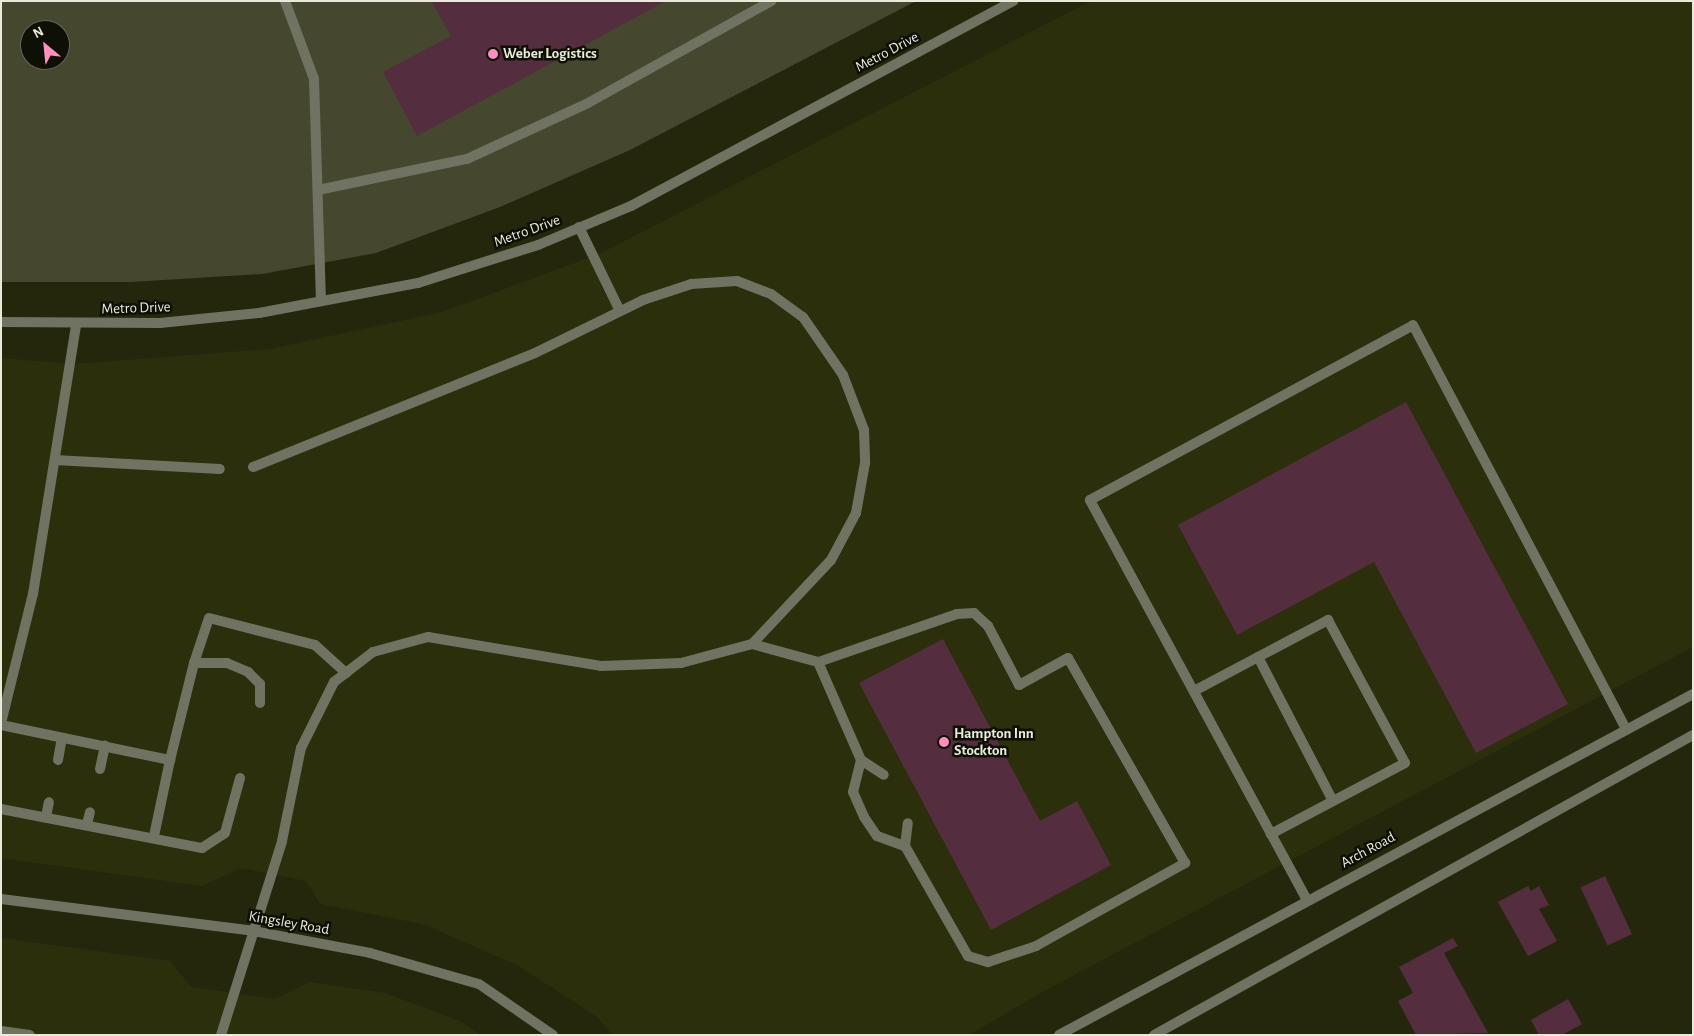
<!DOCTYPE html>
<html>
<head>
<meta charset="utf-8">
<style>
  body { margin:0 }
  #map { position:relative; width:1694px; height:1036px; overflow:hidden; background:#25270d; font-family:"Alegreya Sans",sans-serif }
  div>[style] { position:absolute }
  [style*='--x'] { left:calc(var(--x)*1px); top:calc(var(--y)*1px); width:calc(var(--w)*1px); rotate:calc(var(--a)*1deg) }
  .built>* { inset:0; background:#2c2f0c }
  .green>* { inset:0; background:#45482e }
  .building>* { inset:0; background:#542d3e; transform-origin:0 0 }
  .service>* { height:10px; margin:-5px; padding:0 5px; transform-origin:5px; border-radius:5px; background:#707361 }
  .minor>* { height:10px; margin:-5px; padding:0 5px; transform-origin:5px; border-radius:5px; background:#707361 }
  .tertiary>* { height:10px; margin:-5px; padding:0 5px; transform-origin:5px; border-radius:5px; background:#707361 }
  .dots>* { width:14px; height:14px; translate:-50% -50%; box-sizing:border-box; border:2px solid #0e0f05; border-radius:50% }
  span { translate:-50% -50%; white-space:nowrap; text-align:center; line-height:1.15; -webkit-text-stroke:5px #0e0f05; paint-order:stroke }
  .street-label { font-size:15px; color:#e8eada }
  .poi-label { font-size:15px; color:#e8eada; font-weight:700 }
  .left { translate:0 -50%; text-align:left }
  .frame { position:absolute; inset:0; border:2px solid #e8eada; pointer-events:none }
  .north { position:absolute; left:20px; top:20px; width:50px; height:50px; box-sizing:border-box; background:#0e0f05; border:1px solid #65675a; border-radius:50%; rotate:332deg; font-size:14px; font-weight:700; line-height:20px; text-align:center; color:#e8eada }
  .north::after { content:''; display:block; margin:auto; width:18px; height:22px; background:#fd8ec0; clip-path:polygon(50% 0,100% 100%,50% 72%,0 100%) }
</style>
</head>
<body>
<div id="map">
  <div class="built">
    <i style="clip-path:polygon(1091px 1px,1693px 1px,1693px 647px,1046px 990px,969px 1035px,613px 1035px,597px 1017px,517px 965px,423px 924px,320px 904px,306px 881px,241px 868px,202px 886px,1px 858px,1px 358px,74px 364px,270px 349px,442px 312px,599px 254px)"></i>
    <i style="clip-path:polygon(1px 938px,170px 961px,191px 987px,275px 999px,309px 982px,385px 993px,460px 1021px,481px 1035px,1px 1035px)"></i>
  </div>
  <div class="green">
    <i style="clip-path:polygon(evenodd,1px 1px,916px 1px,630px 150px,500px 207px,376px 253px,262px 274px,131px 282px,1px 282px,1px 1px,30px 30px,60px 30px,60px 60px,30px 60px,30px 30px)"></i>
  </div>
  <div class="building">
    <i style="clip-path:polygon(431px 1px,666px 1px,417px 136px,383px 72px,451px 36px)"></i>
    <i style="clip-path:polygon(1406px 402px,1568px 704px,1476px 753px,1374px 562px,1237px 635px,1178px 525px)"></i>
    <i style="clip-path:polygon(943px 639px,1040px 821px,1077px 801px,1111px 865px,991px 930px,859px 683px)"></i>
    <i style="left:1605px;top:876px;width:64px;height:27px;rotate:65deg"></i>
    <i style="clip-path:polygon(1528px 886px,1531px 891px,1539px 886px,1549px 905px,1539px 909px,1557px 941px,1528px 956px,1498px 902px)"></i>
    <i style="clip-path:polygon(1453px 938px,1458px 946px,1444px 953px,1488px 1033px,1416px 1035px,1398px 1001px,1413px 993px,1399px 967px)"></i>
    <i style="clip-path:polygon(1568px 999px,1582px 1024px,1562px 1035px,1539px 1035px,1531px 1020px)"></i>
  </div>
  <div class="service">
    <i style="--x:285;--y:1;--w:83;--a:69.6"></i>
    <i style="--x:314;--y:79;--w:222;--a:88.2"></i>
    <i style="--x:318;--y:190;--w:152;--a:-11.8"></i>
    <i style="--x:467;--y:159;--w:133;--a:-24.8"></i>
    <i style="--x:588;--y:103;--w:210;--a:-29.1"></i>
    <i style="--x:579;--y:227;--w:93;--a:64"></i>
    <i style="--x:55;--y:460;--w:165;--a:3.1"></i>
    <i style="--x:253;--y:467;--w:304;--a:-22"></i>
    <i style="--x:535;--y:353;--w:120;--a:-26.1"></i>
    <i style="--x:643;--y:300;--w:51;--a:-18.4"></i>
    <i style="--x:691;--y:284;--w:46;--a:-3.7"></i>
    <i style="--x:737;--y:281;--w:36;--a:21"></i>
    <i style="--x:771;--y:294;--w:39;--a:36"></i>
    <i style="--x:803;--y:317;--w:70;--a:55.4"></i>
    <i style="--x:843;--y:375;--w:59;--a:69.1"></i>
    <i style="--x:864;--y:430;--w:33;--a:88"></i>
    <i style="--x:865;--y:463;--w:51;--a:100.2"></i>
    <i style="--x:856;--y:513;--w:53;--a:118"></i>
    <i style="--x:831;--y:560;--w:115;--a:133.2"></i>
    <i style="--x:1258;--y:657;--w:162;--a:62.5"></i>
    <i style="--x:194;--y:663;--w:47;--a:-71.6"></i>
    <i style="--x:209;--y:618;--w:109;--a:14.3"></i>
    <i style="--x:315;--y:645;--w:42;--a:42.1"></i>
    <i style="--x:1194;--y:691;--w:152;--a:-27.9"></i>
    <i style="--x:1328;--y:620;--w:162;--a:61.7"></i>
    <i style="--x:1405;--y:763;--w:152;--a:152.1"></i>
    <i style="--x:1;--y:723;--w:133;--a:-76.1"></i>
    <i style="--x:33;--y:594;--w:272;--a:-80.9"></i>
    <i style="--x:1;--y:725;--w:173;--a:11.7"></i>
    <i style="--x:170;--y:760;--w:100;--a:-76.1"></i>
    <i style="--x:194;--y:663;--w:33;--a:0"></i>
    <i style="--x:227;--y:663;--w:23;--a:23"></i>
    <i style="--x:248;--y:672;--w:17;--a:45"></i>
    <i style="--x:260;--y:684;--w:19;--a:90"></i>
    <i style="--x:58;--y:760;--w:22;--a:-80"></i>
    <i style="--x:861;--y:760;--w:27;--a:33"></i>
    <i style="--x:100;--y:769;--w:24;--a:-78"></i>
    <i style="--x:1;--y:809;--w:205;--a:11"></i>
    <i style="--x:202;--y:848;--w:27;--a:-33"></i>
    <i style="--x:225;--y:833;--w:57;--a:-74.7"></i>
    <i style="--x:46;--y:817;--w:15;--a:-79"></i>
    <i style="--x:87;--y:824;--w:12;--a:-76"></i>
    <i style="--x:154;--y:836;--w:78;--a:-78.1"></i>
    <i style="--x:905;--y:846;--w:23;--a:-83"></i>
    <i style="--x:1307;--y:900;--w:455;--a:-118.5"></i>
    <i style="--x:1090;--y:500;--w:367;--a:-28.4"></i>
    <i style="--x:1413;--y:325;--w:457;--a:62.2"></i>
    <i style="--x:1;--y:1031;--w:29;--a:8"></i>
    <i style="--x:221;--y:1035;--w:203;--a:-72.5"></i>
    <i style="--x:282;--y:841;--w:95;--a:-78.5"></i>
    <i style="--x:301;--y:748;--w:74;--a:-63.4"></i>
    <i style="--x:334;--y:682;--w:49;--a:-37.6"></i>
    <i style="--x:373;--y:652;--w:57;--a:-15.3"></i>
    <i style="--x:428;--y:637;--w:175;--a:9.5"></i>
    <i style="--x:601;--y:666;--w:80;--a:-2.1"></i>
    <i style="--x:681;--y:663;--w:73;--a:-15"></i>
    <i style="--x:752;--y:644;--w:68;--a:15.3"></i>
    <i style="--x:818;--y:662;--w:107;--a:66.3"></i>
    <i style="--x:861;--y:760;--w:33;--a:104"></i>
    <i style="--x:853;--y:792;--w:27;--a:66"></i>
    <i style="--x:864;--y:817;--w:23;--a:56"></i>
    <i style="--x:877;--y:836;--w:30;--a:20"></i>
    <i style="--x:905;--y:846;--w:127;--a:60.2"></i>
    <i style="--x:968;--y:956;--w:21;--a:17"></i>
    <i style="--x:988;--y:962;--w:51;--a:-18.4"></i>
    <i style="--x:1036;--y:946;--w:171;--a:-29.1"></i>
    <i style="--x:1185;--y:863;--w:236;--a:-119.7"></i>
    <i style="--x:1068;--y:658;--w:56;--a:151.1"></i>
    <i style="--x:1019;--y:685;--w:67;--a:-117.7"></i>
    <i style="--x:988;--y:626;--w:19;--a:-137"></i>
    <i style="--x:974;--y:613;--w:17;--a:177"></i>
    <i style="--x:957;--y:614;--w:147;--a:160.9"></i>
  </div>
  <div class="minor">
    <i style="--x:1;--y:322;--w:159;--a:0.4"></i>
    <i style="--x:160;--y:323;--w:100;--a:-5.8"></i>
    <i style="--x:259;--y:313;--w:162;--a:-10.7"></i>
    <i style="--x:418;--y:283;--w:126;--a:-17.6"></i>
    <i style="--x:538;--y:245;--w:101;--a:-22.8"></i>
    <i style="--x:631;--y:206;--w:434;--a:-28.2"></i>
  </div>
  <div class="tertiary">
    <i style="--x:1;--y:899;--w:254;--a:7.2"></i>
    <i style="--x:253;--y:931;--w:119;--a:10.6"></i>
    <i style="--x:370;--y:953;--w:113;--a:15.9"></i>
    <i style="--x:479;--y:984;--w:90;--a:34.6"></i>
    <i style="--x:1059;--y:1035;--w:720;--a:-28.27"></i>
    <i style="--x:1154;--y:1035;--w:617;--a:-29.1"></i>
  </div>
  <div class="dots">
    <i style="left:493px;top:54px;background:#fd8ec0"></i>
    <i style="left:944px;top:742px;background:#fd8ec0"></i>
  </div>
  <div class="street-label">
    <span style="left:887px;top:52px;rotate:-28deg">Metro Drive</span>
    <span style="left:527px;top:231px;rotate:-20deg">Metro Drive</span>
    <span style="left:136px;top:308px;rotate:-2deg">Metro Drive</span>
    <span style="left:1368px;top:850px;rotate:-28deg">Arch Road</span>
    <span style="left:289px;top:923px;rotate:10deg">Kingsley Road</span>
  </div>
  <div class="poi-label">
    <span class="left" style="left:503px;top:54px">Weber Logistics</span>
    <span class="left" style="left:954px;top:742px">Hampton Inn<br>Stockton</span>
  </div>
  <div class="frame"></div>
  <div class="north">N</div>
</div>
</body>
</html>
